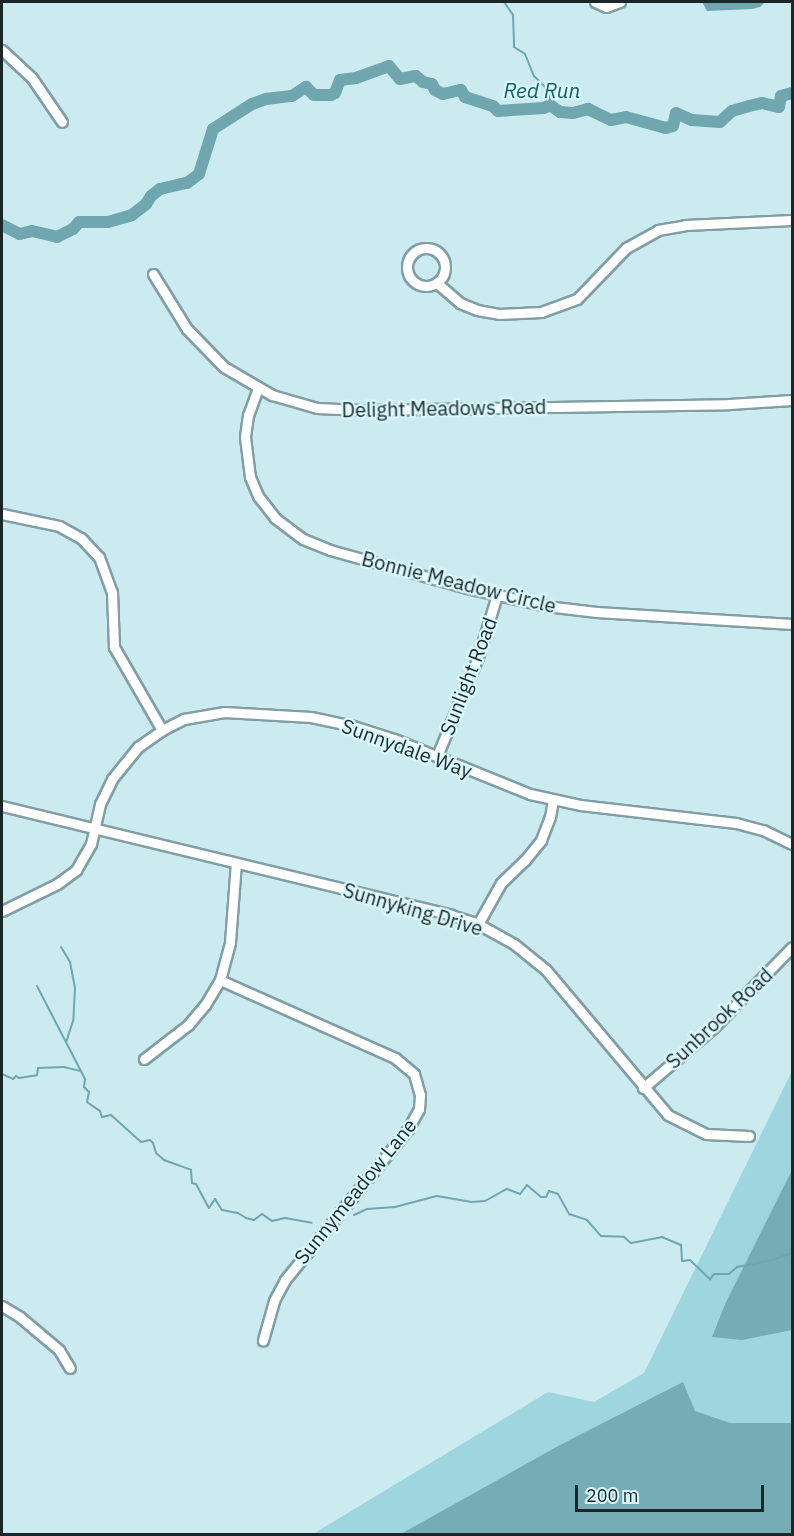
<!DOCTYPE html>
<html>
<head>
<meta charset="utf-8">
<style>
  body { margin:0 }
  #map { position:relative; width:794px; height:1536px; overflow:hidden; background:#ccebf0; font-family:"IBM Plex Sans",sans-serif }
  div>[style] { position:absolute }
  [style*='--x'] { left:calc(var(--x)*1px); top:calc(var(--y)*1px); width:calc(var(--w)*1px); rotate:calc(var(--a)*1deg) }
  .green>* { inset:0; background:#9ed5de }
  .forest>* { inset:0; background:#75acb6 }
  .water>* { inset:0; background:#6fa6af }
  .stream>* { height:2px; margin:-1px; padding:0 1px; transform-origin:1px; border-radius:1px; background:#6fa6af }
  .river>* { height:12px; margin:-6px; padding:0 6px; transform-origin:6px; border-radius:6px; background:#6fa6af }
  .roads { filter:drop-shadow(2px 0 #819ea3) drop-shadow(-2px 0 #819ea3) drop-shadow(0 2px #819ea3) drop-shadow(0 -2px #819ea3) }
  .minor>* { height:9px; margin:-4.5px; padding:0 4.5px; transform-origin:4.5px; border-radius:4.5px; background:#fff }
  .minor>.ring { margin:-4.5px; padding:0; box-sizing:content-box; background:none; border:9px solid #fff; border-radius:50% }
  span { translate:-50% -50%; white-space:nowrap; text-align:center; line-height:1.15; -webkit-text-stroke:4.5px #d9f8fd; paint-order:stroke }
  .street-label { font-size:20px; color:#1b2628 }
  .water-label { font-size:21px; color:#115e69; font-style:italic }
  .frame { position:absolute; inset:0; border:3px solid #1b2628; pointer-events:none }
  .scale { position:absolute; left:575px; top:1485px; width:189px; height:27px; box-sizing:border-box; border:3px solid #1b2628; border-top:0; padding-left:8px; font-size:18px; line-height:21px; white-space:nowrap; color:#1b2628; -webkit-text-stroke:4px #d9f8fd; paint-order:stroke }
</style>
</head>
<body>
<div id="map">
  <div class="green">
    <i style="clip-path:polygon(792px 1071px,792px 1534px,313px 1534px,548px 1392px,594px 1402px,644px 1373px)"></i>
  </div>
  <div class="forest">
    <i style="clip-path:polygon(792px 1170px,792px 1330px,742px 1340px,712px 1337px,726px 1302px)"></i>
    <i style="clip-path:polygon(683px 1382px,695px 1411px,730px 1423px,792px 1423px,792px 1534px,401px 1534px,560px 1445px)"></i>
  </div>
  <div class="water">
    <i style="clip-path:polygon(702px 2px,765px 2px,760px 7px,752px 9px,707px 11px)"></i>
  </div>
  <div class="stream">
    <i style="--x:504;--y:2;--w:16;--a:55"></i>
    <i style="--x:513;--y:15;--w:32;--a:88"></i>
    <i style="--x:514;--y:47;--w:13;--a:32"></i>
    <i style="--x:525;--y:54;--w:24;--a:68"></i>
    <i style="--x:534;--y:76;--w:21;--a:45"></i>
    <i style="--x:549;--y:91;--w:14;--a:86"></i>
    <i style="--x:61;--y:947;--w:17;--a:59"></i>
    <i style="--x:70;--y:962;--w:26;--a:79"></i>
    <i style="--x:75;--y:988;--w:33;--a:93"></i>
    <i style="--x:73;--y:1021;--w:22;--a:108"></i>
    <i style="--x:37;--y:986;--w:105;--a:62.7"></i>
    <i style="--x:85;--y:1079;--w:8;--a:97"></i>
    <i style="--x:84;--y:1087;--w:7;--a:45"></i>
    <i style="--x:89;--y:1092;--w:10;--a:101"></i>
    <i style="--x:87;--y:1102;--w:16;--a:35"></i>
    <i style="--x:100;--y:1111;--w:6;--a:72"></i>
    <i style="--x:102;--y:1117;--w:9;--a:-13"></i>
    <i style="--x:111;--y:1115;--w:40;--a:42"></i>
    <i style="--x:141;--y:1142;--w:9;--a:-13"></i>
    <i style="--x:150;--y:1140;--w:4;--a:45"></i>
    <i style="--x:153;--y:1143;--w:10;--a:73"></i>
    <i style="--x:156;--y:1153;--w:11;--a:41"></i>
    <i style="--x:164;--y:1160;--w:29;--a:20"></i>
    <i style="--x:191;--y:1170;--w:13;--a:86"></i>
    <i style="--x:192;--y:1183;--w:4;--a:14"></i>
    <i style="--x:196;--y:1184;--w:27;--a:62"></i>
    <i style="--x:209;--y:1208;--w:11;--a:-56"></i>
    <i style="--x:215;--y:1199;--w:13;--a:58"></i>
    <i style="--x:222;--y:1210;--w:16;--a:11"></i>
    <i style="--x:238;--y:1213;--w:9;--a:32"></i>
    <i style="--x:246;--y:1218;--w:8;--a:14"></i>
    <i style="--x:254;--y:1220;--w:10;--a:-37"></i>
    <i style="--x:262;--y:1214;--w:12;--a:35"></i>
    <i style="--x:272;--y:1221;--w:13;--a:-13"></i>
    <i style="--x:285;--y:1218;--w:27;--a:10"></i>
    <i style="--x:2;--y:1074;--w:12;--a:24"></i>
    <i style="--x:13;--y:1079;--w:4;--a:-45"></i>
    <i style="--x:16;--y:1076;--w:4;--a:34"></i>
    <i style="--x:19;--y:1078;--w:18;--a:-9"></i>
    <i style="--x:37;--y:1075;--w:7;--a:-82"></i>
    <i style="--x:38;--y:1068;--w:26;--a:-2"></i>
    <i style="--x:64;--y:1067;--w:16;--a:14"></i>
    <i style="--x:354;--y:1215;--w:14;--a:-25"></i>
    <i style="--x:367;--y:1209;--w:28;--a:-4"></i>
    <i style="--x:395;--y:1207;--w:43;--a:-14.7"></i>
    <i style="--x:437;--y:1196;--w:35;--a:10"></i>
    <i style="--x:471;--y:1202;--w:14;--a:-4"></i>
    <i style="--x:485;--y:1201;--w:25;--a:-29"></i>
    <i style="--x:507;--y:1189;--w:14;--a:21"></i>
    <i style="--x:520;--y:1194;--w:11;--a:-52"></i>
    <i style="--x:527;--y:1185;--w:18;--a:41"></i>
    <i style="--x:541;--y:1197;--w:5;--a:0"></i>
    <i style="--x:546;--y:1197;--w:7;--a:-63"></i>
    <i style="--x:549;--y:1191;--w:9;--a:18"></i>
    <i style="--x:558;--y:1194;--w:23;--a:61"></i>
    <i style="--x:569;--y:1214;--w:19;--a:18"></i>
    <i style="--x:587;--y:1220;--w:21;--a:49"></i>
    <i style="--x:601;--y:1236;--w:23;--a:2"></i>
    <i style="--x:624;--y:1237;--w:9;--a:41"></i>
    <i style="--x:631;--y:1243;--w:32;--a:-11"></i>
    <i style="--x:662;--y:1237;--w:21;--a:23"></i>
    <i style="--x:681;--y:1245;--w:16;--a:86"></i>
    <i style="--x:682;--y:1261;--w:8;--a:-7"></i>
    <i style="--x:690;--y:1260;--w:28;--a:44"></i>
    <i style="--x:710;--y:1279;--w:6;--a:-51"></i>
    <i style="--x:714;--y:1274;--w:15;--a:0"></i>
    <i style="--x:729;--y:1274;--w:11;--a:-41"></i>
    <i style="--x:737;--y:1267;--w:36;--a:-11"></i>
    <i style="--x:772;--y:1260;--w:21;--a:-19"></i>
  </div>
  <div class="river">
    <i style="--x:2;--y:225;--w:20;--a:27"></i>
    <i style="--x:20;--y:234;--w:12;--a:-14"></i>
    <i style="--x:32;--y:231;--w:26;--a:13"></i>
    <i style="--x:57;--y:237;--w:18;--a:-27"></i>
    <i style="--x:73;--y:229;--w:9;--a:-49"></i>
    <i style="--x:79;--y:222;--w:29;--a:0"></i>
    <i style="--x:108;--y:222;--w:25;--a:-16"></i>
    <i style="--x:132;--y:215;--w:18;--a:-38"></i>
    <i style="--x:146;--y:204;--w:9;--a:-58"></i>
    <i style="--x:151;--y:196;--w:11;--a:-38"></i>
    <i style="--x:160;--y:189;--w:28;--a:-13"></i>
    <i style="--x:187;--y:183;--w:15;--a:-37"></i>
    <i style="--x:199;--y:174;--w:47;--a:-72.7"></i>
    <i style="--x:213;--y:129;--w:46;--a:-32.7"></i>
    <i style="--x:252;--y:104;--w:15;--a:-20"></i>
    <i style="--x:266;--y:99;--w:26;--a:-7"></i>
    <i style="--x:292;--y:96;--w:17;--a:-33"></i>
    <i style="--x:306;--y:87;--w:11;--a:45"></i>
    <i style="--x:314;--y:95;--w:17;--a:0"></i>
    <i style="--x:331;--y:95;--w:4;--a:-27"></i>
    <i style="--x:335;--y:93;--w:14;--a:-69"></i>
    <i style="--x:340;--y:80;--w:16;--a:-7"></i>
    <i style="--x:356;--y:78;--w:35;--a:-20"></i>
    <i style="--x:389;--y:66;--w:17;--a:50"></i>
    <i style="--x:400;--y:79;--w:16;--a:-11"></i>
    <i style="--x:416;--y:76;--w:9;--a:41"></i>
    <i style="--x:423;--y:82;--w:9;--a:13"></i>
    <i style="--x:432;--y:84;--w:7;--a:63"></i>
    <i style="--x:435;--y:90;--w:9;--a:27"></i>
    <i style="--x:443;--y:94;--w:18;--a:-13"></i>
    <i style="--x:461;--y:90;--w:8;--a:60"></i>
    <i style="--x:465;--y:97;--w:29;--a:18"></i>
    <i style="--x:493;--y:106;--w:7;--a:45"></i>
    <i style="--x:498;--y:111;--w:46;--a:-3.7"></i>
    <i style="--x:544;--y:108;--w:7;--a:-27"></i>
    <i style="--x:550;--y:105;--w:12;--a:35"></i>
    <i style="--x:560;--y:112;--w:13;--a:4"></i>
    <i style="--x:573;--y:113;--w:16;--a:-15"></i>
    <i style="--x:588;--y:109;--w:25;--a:26"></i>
    <i style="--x:611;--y:120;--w:15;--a:-11"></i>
    <i style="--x:626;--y:117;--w:41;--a:15.4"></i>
    <i style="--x:666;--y:128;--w:7;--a:-16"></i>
    <i style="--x:673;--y:126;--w:13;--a:-77"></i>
    <i style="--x:676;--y:113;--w:17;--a:24"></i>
    <i style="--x:692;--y:120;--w:28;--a:4"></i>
    <i style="--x:720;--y:122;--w:16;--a:-43"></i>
    <i style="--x:732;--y:111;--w:18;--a:-16"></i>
    <i style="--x:749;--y:106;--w:13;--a:-13"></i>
    <i style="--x:762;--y:103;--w:17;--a:13"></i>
    <i style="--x:779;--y:107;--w:11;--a:-80"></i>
    <i style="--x:781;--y:96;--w:11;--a:-15"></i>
  </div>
  <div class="roads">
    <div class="minor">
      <i style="--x:595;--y:2;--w:12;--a:24"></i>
      <i style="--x:606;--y:7;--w:15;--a:-20"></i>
      <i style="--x:2;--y:50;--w:41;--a:43"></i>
      <i style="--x:32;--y:78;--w:53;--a:55.7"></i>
      <i class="ring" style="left:407px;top:248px;width:29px;height:29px"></i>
      <i style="--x:153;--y:274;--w:65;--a:58.3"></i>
      <i style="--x:187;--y:329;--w:53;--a:45.8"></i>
      <i style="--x:224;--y:367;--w:56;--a:30.3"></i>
      <i style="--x:272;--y:395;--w:47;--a:16.1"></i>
      <i style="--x:317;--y:408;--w:44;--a:2.6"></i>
      <i style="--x:361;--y:410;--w:368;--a:-0.9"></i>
      <i style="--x:729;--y:404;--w:63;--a:-3.6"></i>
      <i style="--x:437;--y:283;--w:30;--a:41"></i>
      <i style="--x:460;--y:303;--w:18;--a:22"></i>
      <i style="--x:477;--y:310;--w:22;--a:10"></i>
      <i style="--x:499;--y:314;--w:42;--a:-2.7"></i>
      <i style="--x:541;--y:312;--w:38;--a:-20"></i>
      <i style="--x:577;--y:299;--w:71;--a:-46.1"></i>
      <i style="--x:626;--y:248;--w:37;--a:-29"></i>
      <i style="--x:658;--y:230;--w:27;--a:-10"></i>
      <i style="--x:685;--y:225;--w:107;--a:-2.7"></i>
      <i style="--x:258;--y:388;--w:29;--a:110"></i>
      <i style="--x:248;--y:415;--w:22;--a:98"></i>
      <i style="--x:245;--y:437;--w:40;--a:82.9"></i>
      <i style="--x:250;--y:477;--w:21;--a:67"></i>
      <i style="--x:258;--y:496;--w:28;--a:52"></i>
      <i style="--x:275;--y:518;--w:35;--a:37"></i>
      <i style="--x:303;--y:539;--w:29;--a:22"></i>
      <i style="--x:330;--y:550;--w:142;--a:15.5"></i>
      <i style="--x:467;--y:588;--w:81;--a:12.8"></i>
      <i style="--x:546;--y:606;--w:51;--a:6.7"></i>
      <i style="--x:597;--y:612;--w:195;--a:3.5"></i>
      <i style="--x:2;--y:514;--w:58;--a:11.9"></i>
      <i style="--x:59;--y:526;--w:25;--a:29"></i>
      <i style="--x:81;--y:538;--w:26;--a:47"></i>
      <i style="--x:99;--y:557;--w:37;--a:70"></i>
      <i style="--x:112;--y:592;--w:55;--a:87.9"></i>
      <i style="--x:114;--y:647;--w:96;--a:60"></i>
      <i style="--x:437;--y:756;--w:107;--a:-67.5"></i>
      <i style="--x:478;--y:657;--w:65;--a:-73"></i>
      <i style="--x:2;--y:806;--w:462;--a:13.6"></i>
      <i style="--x:451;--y:915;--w:28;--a:18"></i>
      <i style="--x:478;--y:924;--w:41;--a:29.1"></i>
      <i style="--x:514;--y:944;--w:41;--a:39.1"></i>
      <i style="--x:546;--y:970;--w:189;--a:49.9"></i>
      <i style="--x:668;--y:1115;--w:42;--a:26.6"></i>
      <i style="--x:706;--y:1134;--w:43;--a:2.7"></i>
      <i style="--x:2;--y:911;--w:61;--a:-26.1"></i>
      <i style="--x:57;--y:884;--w:24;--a:-36"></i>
      <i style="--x:76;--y:870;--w:30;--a:-60"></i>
      <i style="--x:91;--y:844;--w:41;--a:-77.3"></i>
      <i style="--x:100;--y:804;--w:28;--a:-64"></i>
      <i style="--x:112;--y:779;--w:41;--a:-50.9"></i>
      <i style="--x:138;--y:747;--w:29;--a:-35"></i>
      <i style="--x:162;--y:730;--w:25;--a:-27"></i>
      <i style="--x:184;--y:719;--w:41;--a:-9.9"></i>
      <i style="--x:224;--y:712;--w:87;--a:3.3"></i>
      <i style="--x:311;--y:717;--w:40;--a:12"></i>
      <i style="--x:350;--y:725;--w:46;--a:17.7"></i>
      <i style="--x:394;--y:739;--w:147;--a:22"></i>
      <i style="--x:530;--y:794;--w:51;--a:12.4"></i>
      <i style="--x:580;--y:805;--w:157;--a:6.6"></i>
      <i style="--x:736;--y:823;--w:28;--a:15"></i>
      <i style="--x:763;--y:830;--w:32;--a:26"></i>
      <i style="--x:478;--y:924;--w:47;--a:-60.7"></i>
      <i style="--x:501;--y:883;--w:33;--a:-44"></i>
      <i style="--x:525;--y:860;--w:26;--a:-51"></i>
      <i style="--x:541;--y:840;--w:25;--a:-69"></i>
      <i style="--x:550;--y:817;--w:17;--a:-80"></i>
      <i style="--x:220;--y:980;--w:192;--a:24"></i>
      <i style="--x:395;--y:1058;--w:25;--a:40"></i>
      <i style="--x:414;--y:1074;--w:22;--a:74"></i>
      <i style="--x:420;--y:1095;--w:14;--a:94"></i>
      <i style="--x:419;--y:1109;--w:23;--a:119"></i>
      <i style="--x:408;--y:1129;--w:195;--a:129.2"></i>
      <i style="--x:285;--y:1280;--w:24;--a:118"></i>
      <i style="--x:274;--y:1301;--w:41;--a:105.8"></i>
      <i style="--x:144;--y:1059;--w:56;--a:-37.7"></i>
      <i style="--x:188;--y:1025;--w:26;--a:-50"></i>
      <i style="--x:205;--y:1005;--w:29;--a:-59"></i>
      <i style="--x:220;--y:980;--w:39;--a:-75"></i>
      <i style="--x:230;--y:942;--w:79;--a:-85.7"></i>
      <i style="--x:643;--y:1088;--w:92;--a:-40.6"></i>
      <i style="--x:713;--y:1028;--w:113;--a:-45.7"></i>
      <i style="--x:2;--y:1306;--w:21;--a:31"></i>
      <i style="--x:20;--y:1317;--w:51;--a:40.2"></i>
      <i style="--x:59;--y:1350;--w:21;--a:59"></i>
    </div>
  </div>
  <div class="street-label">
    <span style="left:444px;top:408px;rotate:-1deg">Delight Meadows Road</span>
    <span style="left:459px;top:582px;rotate:14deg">Bonnie Meadow Circle</span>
    <span style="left:468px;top:676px;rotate:-69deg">Sunlight Road</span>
    <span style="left:407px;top:748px;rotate:20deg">Sunnydale Way</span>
    <span style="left:413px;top:909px;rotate:16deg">Sunnyking Drive</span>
    <span style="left:719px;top:1018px;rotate:-43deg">Sunbrook Road</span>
    <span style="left:355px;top:1191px;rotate:-51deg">Sunnymeadow Lane</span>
  </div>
  <div class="water-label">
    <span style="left:542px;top:90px">Red Run</span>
  </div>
  <div class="frame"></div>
  <div class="scale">200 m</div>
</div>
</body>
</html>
